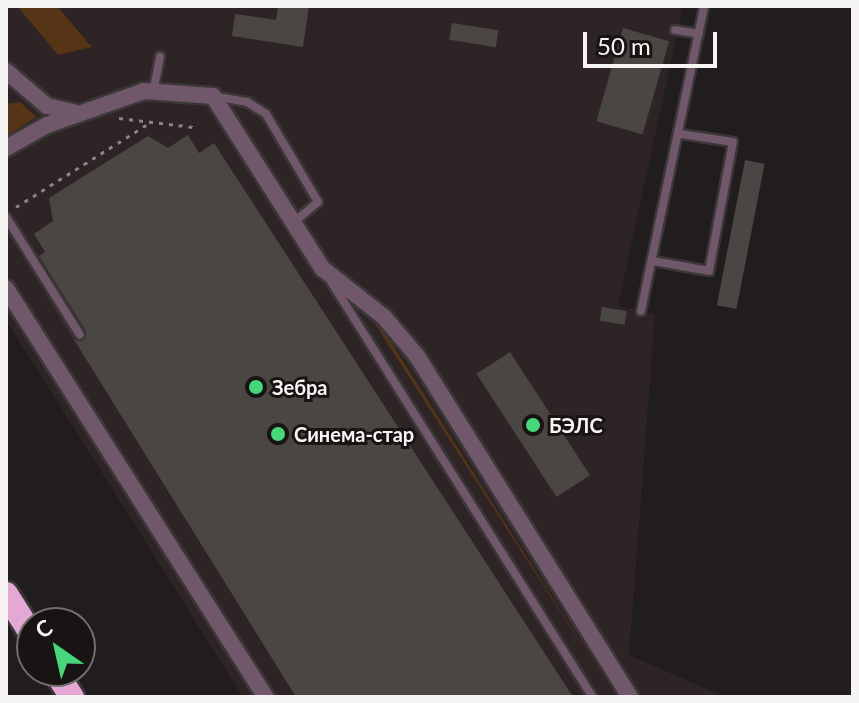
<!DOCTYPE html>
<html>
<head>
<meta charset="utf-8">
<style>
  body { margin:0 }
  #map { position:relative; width:859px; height:703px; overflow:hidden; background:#211d1e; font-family:Lato,sans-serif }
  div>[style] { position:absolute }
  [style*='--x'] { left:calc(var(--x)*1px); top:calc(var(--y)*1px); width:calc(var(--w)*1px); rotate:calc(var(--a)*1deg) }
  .built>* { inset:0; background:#2e2325 }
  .green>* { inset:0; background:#553515 }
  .building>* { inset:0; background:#4a4644; transform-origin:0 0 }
  .path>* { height:3px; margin-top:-1.5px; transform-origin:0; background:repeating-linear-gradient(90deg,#888585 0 4px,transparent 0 10px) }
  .roads { filter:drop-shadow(2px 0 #3b3738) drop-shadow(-2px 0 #3b3738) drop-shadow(0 2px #3b3738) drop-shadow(0 -2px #3b3738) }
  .lane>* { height:8px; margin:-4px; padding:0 4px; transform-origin:4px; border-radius:4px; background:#705769 }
  .street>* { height:16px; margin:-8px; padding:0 8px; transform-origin:8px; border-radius:8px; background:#705769 }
  .highway>* { height:24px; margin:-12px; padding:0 12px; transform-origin:12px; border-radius:12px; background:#e5a7d4 }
  .dots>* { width:22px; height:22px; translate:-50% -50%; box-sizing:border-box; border:4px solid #181414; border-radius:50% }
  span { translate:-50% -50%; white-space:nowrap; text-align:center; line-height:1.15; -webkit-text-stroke:6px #181414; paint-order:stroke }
  .poi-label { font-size:20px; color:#f7f4f4; font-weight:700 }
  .left { translate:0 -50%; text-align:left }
  .frame { position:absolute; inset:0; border:8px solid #f7f4f4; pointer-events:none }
  .north { position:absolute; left:16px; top:607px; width:80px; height:80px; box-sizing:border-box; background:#181414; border:2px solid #716e6e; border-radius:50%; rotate:326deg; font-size:22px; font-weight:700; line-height:32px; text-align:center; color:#f7f4f4 }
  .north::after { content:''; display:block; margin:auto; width:28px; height:36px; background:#45d77a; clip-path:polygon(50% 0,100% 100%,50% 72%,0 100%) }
  .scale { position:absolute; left:583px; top:32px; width:134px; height:36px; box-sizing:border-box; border:4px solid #f7f4f4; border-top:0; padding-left:10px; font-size:24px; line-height:28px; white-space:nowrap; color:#f7f4f4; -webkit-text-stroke:6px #181414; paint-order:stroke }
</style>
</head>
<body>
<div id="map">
  <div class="built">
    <i style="clip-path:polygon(6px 6px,17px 6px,58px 55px,92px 46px,57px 6px,683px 6px,618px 306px,655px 314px,629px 655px,725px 697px,243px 697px,6px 320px)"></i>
  </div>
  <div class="green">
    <i style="clip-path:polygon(17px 6px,57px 6px,92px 47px,58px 55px)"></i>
    <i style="clip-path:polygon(20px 102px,36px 117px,6px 136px,6px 104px)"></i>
    <i style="clip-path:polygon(378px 322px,615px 697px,375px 324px)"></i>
  </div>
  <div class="building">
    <i style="clip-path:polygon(278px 6px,309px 6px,303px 47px,232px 36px,235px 14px,276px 20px)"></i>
    <i style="left:452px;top:23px;width:47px;height:17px;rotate:9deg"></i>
    <i style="left:623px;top:28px;width:48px;height:97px;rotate:16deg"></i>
    <i style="clip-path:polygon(188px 135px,199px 153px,214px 143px,573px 697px,296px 697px,27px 264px,74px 339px,84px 340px,86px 331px,39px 256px,45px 252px,34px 234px,53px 221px,49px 198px,148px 136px,168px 148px)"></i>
    <i style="left:745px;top:160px;width:20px;height:148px;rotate:11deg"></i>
    <i style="left:602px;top:307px;width:25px;height:14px;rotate:9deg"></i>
    <i style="left:510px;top:352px;width:147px;height:40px;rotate:57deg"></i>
  </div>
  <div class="path">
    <i style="--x:119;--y:118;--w:75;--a:6.9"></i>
    <i style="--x:16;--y:207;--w:160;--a:-32.2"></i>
  </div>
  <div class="roads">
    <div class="lane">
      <i style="--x:675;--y:30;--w:24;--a:9"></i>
      <i style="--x:154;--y:88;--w:32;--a:-79"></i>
      <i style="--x:213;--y:96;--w:35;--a:10"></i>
      <i style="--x:247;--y:102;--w:22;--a:32"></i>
      <i style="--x:266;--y:114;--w:102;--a:59.4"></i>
      <i style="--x:318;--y:202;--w:31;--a:140"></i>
      <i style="--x:6;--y:217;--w:139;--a:57.9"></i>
      <i style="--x:653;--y:261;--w:57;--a:10.1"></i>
      <i style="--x:709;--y:271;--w:131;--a:-79.5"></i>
      <i style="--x:733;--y:142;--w:53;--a:-171.3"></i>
      <i style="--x:330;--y:280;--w:493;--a:57.8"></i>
      <i style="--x:641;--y:311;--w:311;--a:-78.3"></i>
    </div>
    <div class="street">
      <i style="--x:6;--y:71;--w:54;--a:40.5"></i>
      <i style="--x:47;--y:106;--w:28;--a:13"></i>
      <i style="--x:6;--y:148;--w:47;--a:-29.3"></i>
      <i style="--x:47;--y:125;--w:103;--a:-19.3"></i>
      <i style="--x:144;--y:91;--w:69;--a:4.1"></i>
      <i style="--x:213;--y:96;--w:205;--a:57.6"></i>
      <i style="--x:323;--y:269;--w:78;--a:38.2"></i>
      <i style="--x:384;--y:317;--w:51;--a:49.8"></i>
      <i style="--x:417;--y:356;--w:402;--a:58"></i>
      <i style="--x:6;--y:288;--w:485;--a:57.6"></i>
    </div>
    <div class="highway">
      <i style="--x:6;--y:594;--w:49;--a:57.6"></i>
      <i style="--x:55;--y:671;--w:31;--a:57"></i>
    </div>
  </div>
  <div class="dots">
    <i style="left:256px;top:387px;background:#45d77a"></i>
    <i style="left:533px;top:425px;background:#45d77a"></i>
    <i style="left:278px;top:434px;background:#45d77a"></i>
  </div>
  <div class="poi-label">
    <span class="left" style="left:272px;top:387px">Зебра</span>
    <span class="left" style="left:549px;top:425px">БЭЛС</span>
    <span class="left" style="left:294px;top:434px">Синема-стар</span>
  </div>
  <div class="frame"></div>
  <div class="north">С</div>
  <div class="scale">50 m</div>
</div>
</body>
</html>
